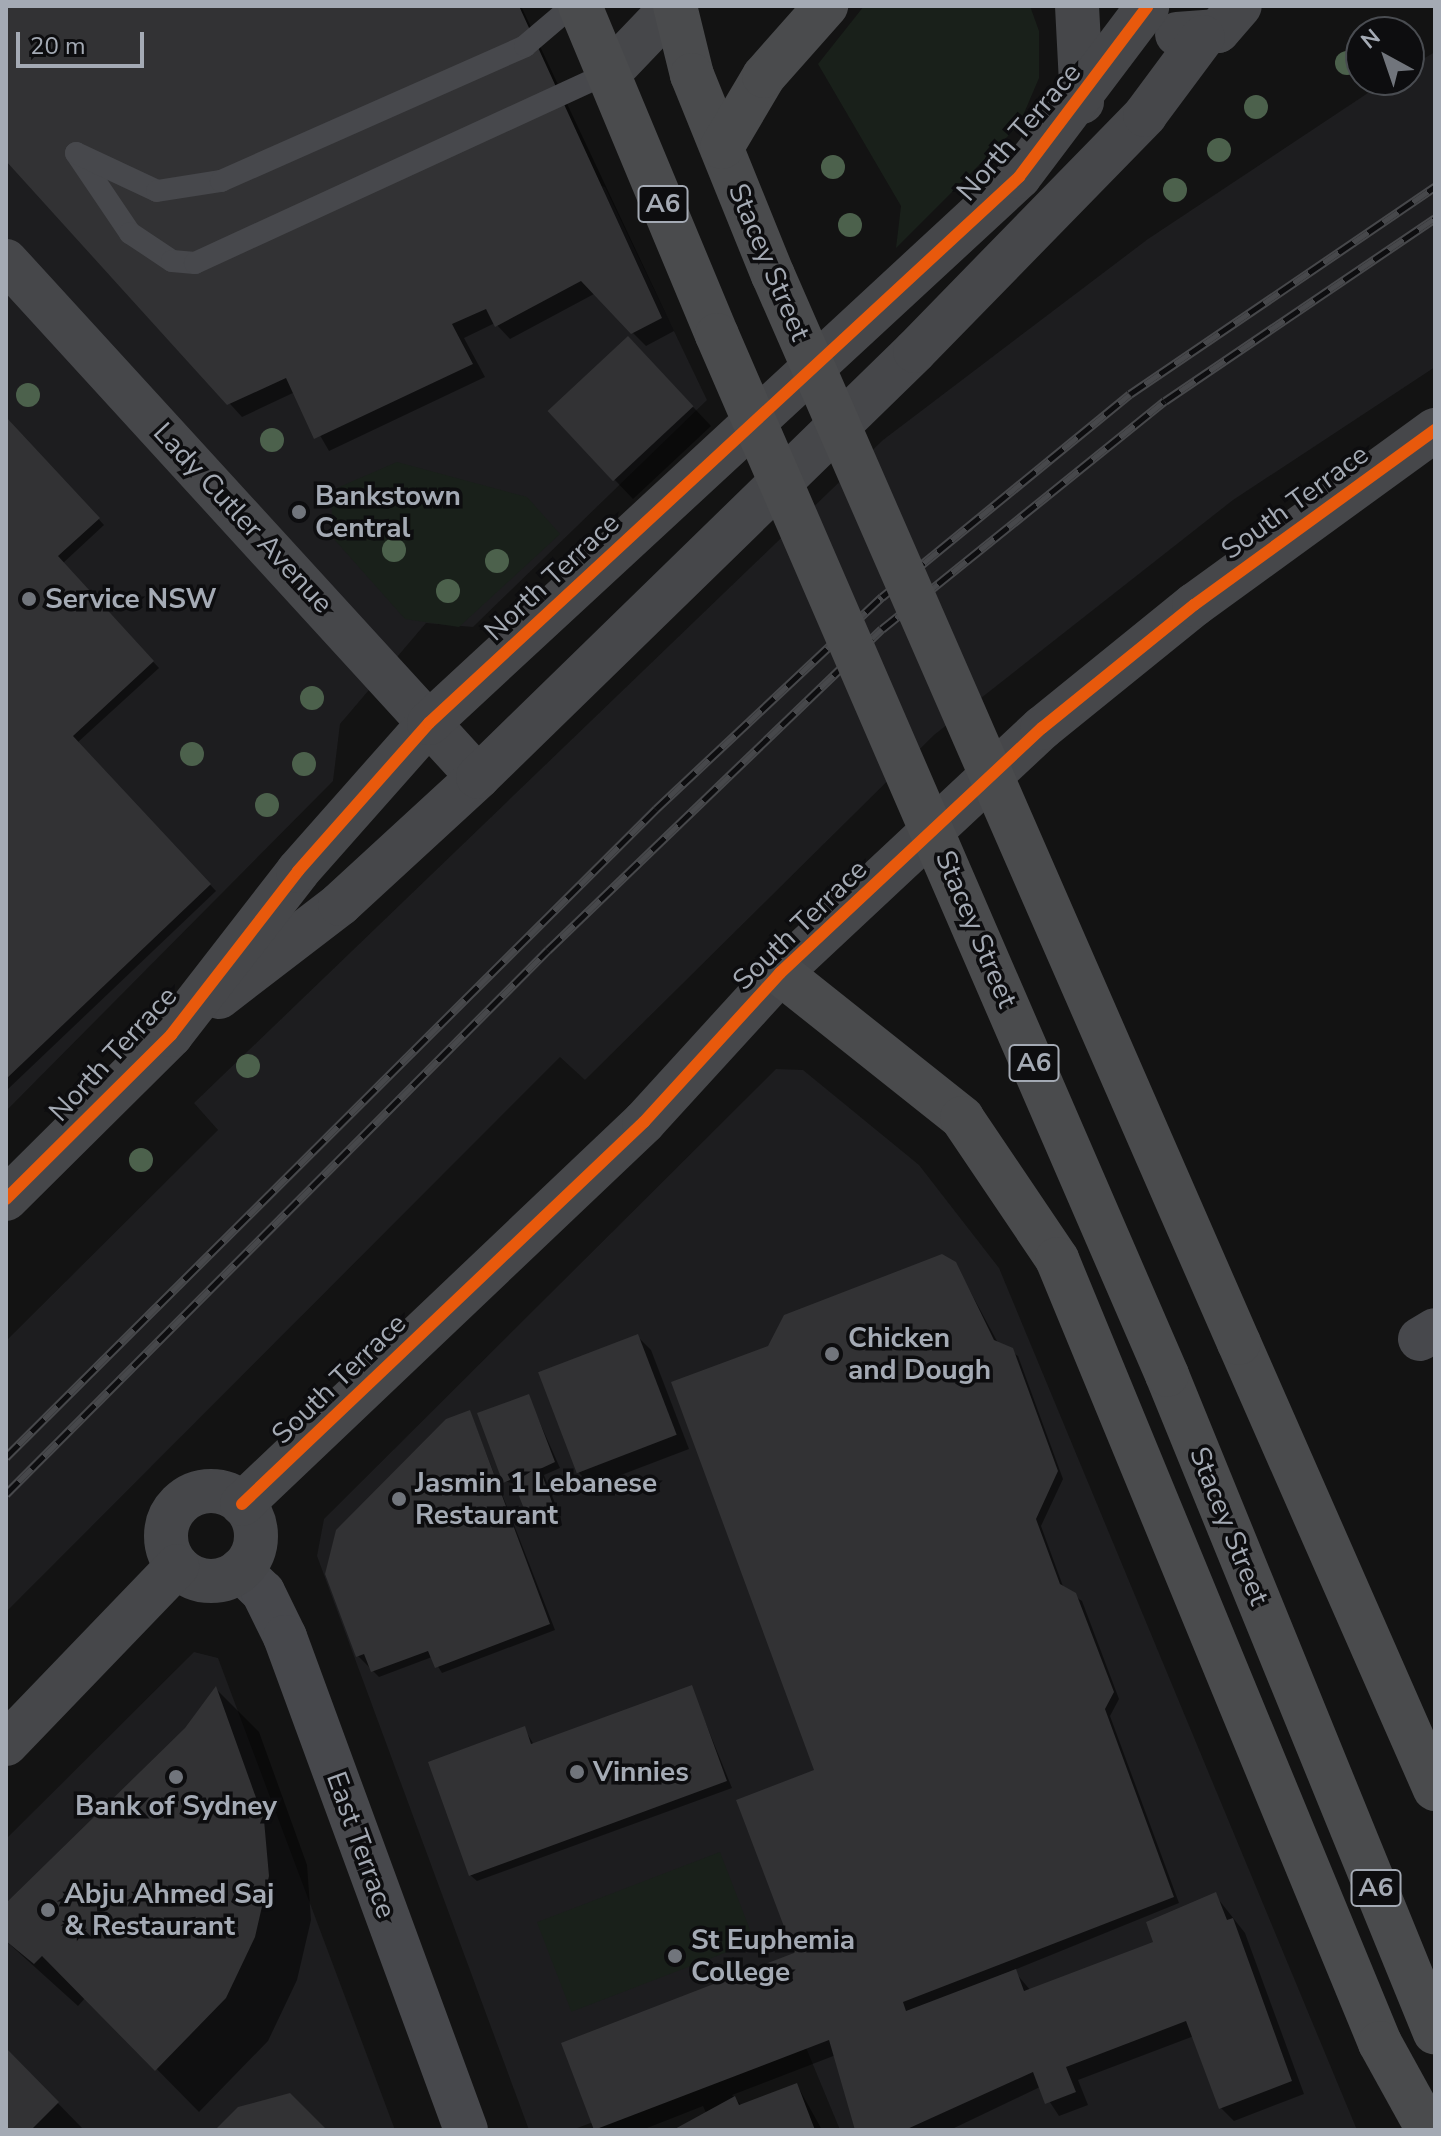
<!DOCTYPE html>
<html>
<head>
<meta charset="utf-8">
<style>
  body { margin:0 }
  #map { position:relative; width:1441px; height:2136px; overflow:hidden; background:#131313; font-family:"Nunito Sans",sans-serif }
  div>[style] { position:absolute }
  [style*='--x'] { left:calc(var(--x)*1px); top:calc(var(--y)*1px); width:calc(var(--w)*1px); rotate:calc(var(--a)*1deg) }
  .built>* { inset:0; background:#1d1d1f }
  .green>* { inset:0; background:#19201a; transform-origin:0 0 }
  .shadow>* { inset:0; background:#0007 }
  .building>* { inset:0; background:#323234; transform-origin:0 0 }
  .lane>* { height:22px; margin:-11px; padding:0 11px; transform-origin:11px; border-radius:11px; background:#47484c }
  .street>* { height:44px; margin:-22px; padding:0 22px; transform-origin:22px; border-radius:22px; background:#47484c }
  .secondary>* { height:44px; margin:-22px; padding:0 22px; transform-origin:22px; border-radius:22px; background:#46474a }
  .secondary>.ring { margin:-22px; padding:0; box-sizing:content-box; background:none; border:44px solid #46474a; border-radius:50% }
  .highway>* { height:44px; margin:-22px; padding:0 22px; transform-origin:22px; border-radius:22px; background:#4a4b4d }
  .rail>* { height:9px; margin-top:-4.5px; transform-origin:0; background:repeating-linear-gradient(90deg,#0d0d0f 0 18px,#47484b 0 36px); box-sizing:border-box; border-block:2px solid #47484b }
  .highway-bridge>* { height:44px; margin:-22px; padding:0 22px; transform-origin:22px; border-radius:22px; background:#4a4b4d }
  .cycleway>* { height:12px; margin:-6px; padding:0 6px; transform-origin:6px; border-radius:6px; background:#e8590c }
  .trees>* { width:24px; height:24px; margin:-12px; border-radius:50%; background:#4c614c }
  .dots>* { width:22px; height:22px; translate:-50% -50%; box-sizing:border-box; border:4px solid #0d0d0f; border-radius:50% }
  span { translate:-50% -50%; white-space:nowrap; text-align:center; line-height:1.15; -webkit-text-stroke:7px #0d0d0f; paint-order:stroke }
  .shield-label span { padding:2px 6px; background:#0d0d0f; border:2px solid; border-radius:6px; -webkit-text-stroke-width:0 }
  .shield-label { font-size:26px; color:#a4aab4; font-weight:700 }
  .street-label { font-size:28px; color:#a4aab4 }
  .poi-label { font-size:28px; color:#a4aab4; font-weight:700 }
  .left { translate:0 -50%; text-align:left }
  .frame { position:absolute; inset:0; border:8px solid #a4aab4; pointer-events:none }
  .north { position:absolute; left:1345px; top:16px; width:80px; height:80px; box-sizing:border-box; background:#0d0d0f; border:2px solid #494c51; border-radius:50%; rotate:320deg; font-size:22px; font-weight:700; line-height:32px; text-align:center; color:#a4aab4 }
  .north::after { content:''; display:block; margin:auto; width:28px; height:36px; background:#71757c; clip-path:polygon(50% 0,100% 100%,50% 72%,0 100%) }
  .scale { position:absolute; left:16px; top:32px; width:128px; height:36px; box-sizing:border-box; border:4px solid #a4aab4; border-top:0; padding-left:10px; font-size:24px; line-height:28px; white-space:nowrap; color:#a4aab4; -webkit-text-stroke:6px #0d0d0f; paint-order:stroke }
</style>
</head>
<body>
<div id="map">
  <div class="built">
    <i style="clip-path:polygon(6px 6px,605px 187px,707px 400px,473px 627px,426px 623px,340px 724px,333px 781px,6px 1111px)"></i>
    <i style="clip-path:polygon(1435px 52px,1435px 367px,1233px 500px,934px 735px,585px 1080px,560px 1057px,6px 1612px,6px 1341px,218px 1130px,194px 1103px,883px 440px,1148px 239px,1386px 81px,1409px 80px,1409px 67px)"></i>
    <i style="clip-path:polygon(776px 1069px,803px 1070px,919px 1165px,999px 1268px,1357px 2130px,840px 2130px,804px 2043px,572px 2130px,529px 2130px,317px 1556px,324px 1519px)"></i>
    <i style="clip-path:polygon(194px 1652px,218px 1658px,395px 2130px,6px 2130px,6px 1839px)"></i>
  </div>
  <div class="green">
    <i style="clip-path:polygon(864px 6px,1030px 6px,1039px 31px,1039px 78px,1019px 125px,896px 248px,901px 206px,818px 64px)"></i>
    <i style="clip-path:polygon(397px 462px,527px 497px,560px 534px,459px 627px,405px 619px,334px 539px,331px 501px,337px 488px)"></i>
    <i style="left:720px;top:1852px;width:96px;height:196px;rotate:69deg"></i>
  </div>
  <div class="shadow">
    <i style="clip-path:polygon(6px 6px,521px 6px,674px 331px,646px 346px,594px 294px,510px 339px,495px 323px,464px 338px,485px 377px,329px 451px,295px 392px,242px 417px,6px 158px)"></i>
    <i style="clip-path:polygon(647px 358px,711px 426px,633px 499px,614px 479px)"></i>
    <i style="clip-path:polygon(6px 418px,104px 525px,62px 564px,159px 668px,77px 743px,216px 891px,7px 1090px)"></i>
    <i style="clip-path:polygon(955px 1263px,998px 1343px,1018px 1356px,1063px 1479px,1041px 1526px,1064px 1589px,1082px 1601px,1119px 1699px,1110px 1716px,1179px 1903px,913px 2011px,1015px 1972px,1031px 1991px,1156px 1943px,1215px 1895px,1245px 1933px,1304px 2094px,1234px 2121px,1221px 2108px,1194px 2036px,1078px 2080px,1088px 2105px,1059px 2116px,1040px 2087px,950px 2130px,859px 2130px,836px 2055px,732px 2095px,742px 2106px,797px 2085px,822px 2130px,678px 2130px,709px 2119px,703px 2106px,642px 2130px,597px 2130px,564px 2044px,797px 1954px,823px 1781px,770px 1348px)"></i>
    <i style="clip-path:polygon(638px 1337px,651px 1350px,689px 1449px,592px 1486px,579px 1473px)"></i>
    <i style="clip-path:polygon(528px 1396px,560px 1468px,544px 1475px,558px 1511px,534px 1521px,517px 1485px,505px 1481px)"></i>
    <i style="clip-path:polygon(470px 1412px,555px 1630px,442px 1673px,432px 1657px,379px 1677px,358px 1656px)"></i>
    <i style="clip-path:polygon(691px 1687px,732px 1788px,477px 1881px,470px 1875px,524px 1728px,534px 1745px)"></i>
    <i style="clip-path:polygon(216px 1689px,259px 1732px,307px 1865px,311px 1920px,297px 1980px,268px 2041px,199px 2112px,86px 1997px,78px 2006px,6px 1941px,6px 1906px,186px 1729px)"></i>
    <i style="clip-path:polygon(6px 2050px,84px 2130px,6px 2130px)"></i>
  </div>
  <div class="building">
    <i style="clip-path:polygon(6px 6px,519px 6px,662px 318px,631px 334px,581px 281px,495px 327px,486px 309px,452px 324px,473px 364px,314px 439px,286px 378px,227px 405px,6px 161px)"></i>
    <i style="left:628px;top:336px;width:96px;height:110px;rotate:47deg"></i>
    <i style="clip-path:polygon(6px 417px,100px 518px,58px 556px,154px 661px,73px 736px,211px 884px,6px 1079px)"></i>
    <i style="clip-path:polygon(942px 1254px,956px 1262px,994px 1340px,1013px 1348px,1058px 1471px,1036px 1519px,1060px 1584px,1076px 1593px,1114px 1692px,1105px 1709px,1174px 1897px,903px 2002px,906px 2011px,1016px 1969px,1024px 1991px,1153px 1942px,1146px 1922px,1216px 1892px,1227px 1920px,1233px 1918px,1292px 2081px,1219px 2109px,1186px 2021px,1066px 2067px,1076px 2092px,1045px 2104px,1033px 2072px,905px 2130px,855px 2130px,829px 2040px,594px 2130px,561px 2043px,794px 1953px,736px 1800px,814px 1770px,671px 1382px,768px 1346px,784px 1315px)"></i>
    <i style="left:638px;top:1334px;width:108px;height:107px;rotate:69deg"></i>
    <i style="clip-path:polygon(529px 1394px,555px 1462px,540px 1469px,553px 1505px,527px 1516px,512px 1479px,503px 1483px,477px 1413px)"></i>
    <i style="clip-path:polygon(470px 1410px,550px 1624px,435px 1668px,428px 1651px,371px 1672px,364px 1654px,356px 1657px,325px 1574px,336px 1530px,446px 1419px)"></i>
    <i style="clip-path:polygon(692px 1685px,727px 1781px,469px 1876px,428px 1762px,525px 1726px,531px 1744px)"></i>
    <i style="clip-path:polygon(216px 1686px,264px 1820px,269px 1876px,255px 1937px,226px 1998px,155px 2071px,42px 1956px,34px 1964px,6px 1941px,6px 1903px,185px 1728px)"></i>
    <i style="clip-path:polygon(6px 2048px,59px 2102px,31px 2130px,6px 2130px)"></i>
    <i style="clip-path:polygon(797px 2083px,815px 2130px,673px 2130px,735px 2096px,739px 2105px)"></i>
    <i style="clip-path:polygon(290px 2093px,327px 2130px,215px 2130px,238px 2107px)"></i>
  </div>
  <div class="lane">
    <i style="--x:76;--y:153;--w:97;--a:56"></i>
    <i style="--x:130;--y:233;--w:50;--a:33.7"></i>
    <i style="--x:172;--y:261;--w:23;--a:5"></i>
    <i style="--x:195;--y:263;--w:456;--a:-24.7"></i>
    <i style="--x:76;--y:153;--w:89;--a:25.1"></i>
    <i style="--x:157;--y:191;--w:65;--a:-8.9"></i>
    <i style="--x:221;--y:181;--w:333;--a:-23.9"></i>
    <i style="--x:525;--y:46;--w:62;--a:-40.4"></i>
  </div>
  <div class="street">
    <i style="--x:1420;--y:1339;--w:17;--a:-31"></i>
    <i style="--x:240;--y:1570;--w:32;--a:44"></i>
    <i style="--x:263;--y:1592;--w:50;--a:63.9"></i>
    <i style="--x:285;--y:1637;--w:525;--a:69.84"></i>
  </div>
  <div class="secondary">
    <i style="--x:1077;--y:6;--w:96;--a:87"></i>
    <i style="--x:1177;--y:34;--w:41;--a:-4.2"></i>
    <i style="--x:1218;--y:31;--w:33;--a:-49"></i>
    <i style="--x:609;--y:73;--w:93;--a:-46.3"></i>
    <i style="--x:6;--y:261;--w:699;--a:47.55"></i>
    <i style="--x:219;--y:997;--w:153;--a:-37.5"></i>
    <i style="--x:340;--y:904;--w:188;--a:-42.6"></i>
    <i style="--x:478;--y:777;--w:610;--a:-44.27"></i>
    <i style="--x:915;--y:351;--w:330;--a:-45.7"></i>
    <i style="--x:1145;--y:115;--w:97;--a:-53.4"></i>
    <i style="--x:6;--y:1199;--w:233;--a:-44.8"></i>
    <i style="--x:171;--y:1035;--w:207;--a:-52.2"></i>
    <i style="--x:298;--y:871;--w:198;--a:-48.5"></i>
    <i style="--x:429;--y:723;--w:804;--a:-42.78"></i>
    <i style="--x:1019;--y:177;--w:213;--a:-53"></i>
    <i class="ring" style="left:166px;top:1491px;width:46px;height:46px"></i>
    <i style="--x:242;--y:1504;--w:555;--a:-43.54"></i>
    <i style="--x:644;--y:1122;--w:202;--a:-47.6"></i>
    <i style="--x:780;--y:973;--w:359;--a:-43.1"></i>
    <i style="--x:1042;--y:728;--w:196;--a:-39"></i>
    <i style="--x:1194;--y:605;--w:298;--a:-36"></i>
    <i style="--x:6;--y:1744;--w:247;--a:-46.1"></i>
  </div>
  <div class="highway">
    <i style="--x:580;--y:6;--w:356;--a:67.4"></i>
    <i style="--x:675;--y:6;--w:71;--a:76.2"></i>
    <i style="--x:692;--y:75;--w:216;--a:68"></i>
    <i style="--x:722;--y:147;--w:82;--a:-59.4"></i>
    <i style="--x:764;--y:76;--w:94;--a:-48.5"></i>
    <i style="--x:780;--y:973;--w:233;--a:38.5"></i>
    <i style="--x:962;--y:1118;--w:170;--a:56"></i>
    <i style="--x:1057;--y:1259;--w:848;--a:67.61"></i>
    <i style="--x:1380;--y:2043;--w:99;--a:61.1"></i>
    <i style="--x:1239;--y:1343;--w:487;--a:66.3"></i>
    <i style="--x:1167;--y:1375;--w:710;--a:67.84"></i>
  </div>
  <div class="rail">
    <i style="--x:6;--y:1457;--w:918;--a:-44.91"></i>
    <i style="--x:656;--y:809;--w:310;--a:-43.2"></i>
    <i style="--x:882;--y:597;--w:320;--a:-39.3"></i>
    <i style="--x:1130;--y:394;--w:369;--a:-34.2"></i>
    <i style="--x:6;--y:1494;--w:768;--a:-45.11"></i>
    <i style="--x:548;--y:950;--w:463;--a:-43.9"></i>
    <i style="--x:882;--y:629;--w:363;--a:-38.9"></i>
    <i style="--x:1165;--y:401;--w:326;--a:-34.1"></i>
  </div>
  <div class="highway-bridge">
    <i style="--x:773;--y:275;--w:1165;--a:66.43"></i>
    <i style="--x:717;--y:335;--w:1133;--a:66.6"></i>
  </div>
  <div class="cycleway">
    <i style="--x:6;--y:1199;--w:233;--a:-44.8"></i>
    <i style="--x:171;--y:1035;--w:207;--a:-52.2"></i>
    <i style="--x:298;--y:871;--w:198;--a:-48.5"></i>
    <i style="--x:429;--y:723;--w:804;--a:-42.78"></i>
    <i style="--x:1019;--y:177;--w:213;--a:-53"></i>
    <i style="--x:242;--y:1504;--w:555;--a:-43.54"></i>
    <i style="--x:644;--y:1122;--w:202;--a:-47.6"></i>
    <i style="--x:780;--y:973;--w:359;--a:-43.1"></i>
    <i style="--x:1042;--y:728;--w:196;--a:-39"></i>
    <i style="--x:1194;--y:605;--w:298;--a:-36"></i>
  </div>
  <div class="trees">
    <i style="left:1347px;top:63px"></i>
    <i style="left:1256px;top:107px"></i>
    <i style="left:1219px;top:150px"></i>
    <i style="left:833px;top:167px"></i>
    <i style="left:1175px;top:190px"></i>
    <i style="left:850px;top:225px"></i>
    <i style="left:28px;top:395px"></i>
    <i style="left:272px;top:440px"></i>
    <i style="left:394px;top:550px"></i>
    <i style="left:497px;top:561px"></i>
    <i style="left:448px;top:591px"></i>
    <i style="left:312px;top:698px"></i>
    <i style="left:192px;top:754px"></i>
    <i style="left:304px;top:764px"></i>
    <i style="left:267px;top:805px"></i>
    <i style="left:248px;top:1066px"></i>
    <i style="left:141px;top:1160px"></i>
  </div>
  <div class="dots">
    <i style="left:299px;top:512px;background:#71757c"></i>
    <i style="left:29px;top:599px;background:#71757c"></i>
    <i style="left:832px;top:1354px;background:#71757c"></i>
    <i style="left:399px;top:1499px;background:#71757c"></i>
    <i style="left:577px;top:1772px;background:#71757c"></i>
    <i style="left:176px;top:1777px;background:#71757c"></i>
    <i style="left:48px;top:1910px;background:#71757c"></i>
    <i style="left:675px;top:1956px;background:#71757c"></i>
  </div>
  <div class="shield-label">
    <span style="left:663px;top:204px">A6</span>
    <span style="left:1034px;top:1063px">A6</span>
    <span style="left:1376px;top:1888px">A6</span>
  </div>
  <div class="street-label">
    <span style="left:1019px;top:132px;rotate:-49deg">North Terrace</span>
    <span style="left:769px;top:262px;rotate:67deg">Stacey Street</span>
    <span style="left:1295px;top:502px;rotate:-36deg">South Terrace</span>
    <span style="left:243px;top:518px;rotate:47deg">Lady Cutler Avenue</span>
    <span style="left:552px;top:577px;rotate:-43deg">North Terrace</span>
    <span style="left:800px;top:925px;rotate:-44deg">South Terrace</span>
    <span style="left:976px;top:929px;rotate:67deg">Stacey Street</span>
    <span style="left:113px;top:1054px;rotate:-47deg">North Terrace</span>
    <span style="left:339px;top:1379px;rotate:-44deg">South Terrace</span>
    <span style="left:1229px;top:1526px;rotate:68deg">Stacey Street</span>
    <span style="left:361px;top:1845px;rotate:70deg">East Terrace</span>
  </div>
  <div class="poi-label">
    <span class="left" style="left:315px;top:512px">Bankstown<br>Central</span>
    <span class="left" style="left:45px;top:599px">Service NSW</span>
    <span class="left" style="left:848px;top:1354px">Chicken<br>and Dough</span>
    <span class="left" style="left:415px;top:1499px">Jasmin 1 Lebanese<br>Restaurant</span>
    <span class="left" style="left:593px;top:1772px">Vinnies</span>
    <span style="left:176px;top:1806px">Bank of Sydney</span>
    <span class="left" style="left:64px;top:1910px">Abju Ahmed Saj<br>&amp; Restaurant</span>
    <span class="left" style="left:691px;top:1956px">St Euphemia<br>College</span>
  </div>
  <div class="frame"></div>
  <div class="north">N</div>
  <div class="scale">20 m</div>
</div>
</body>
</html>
